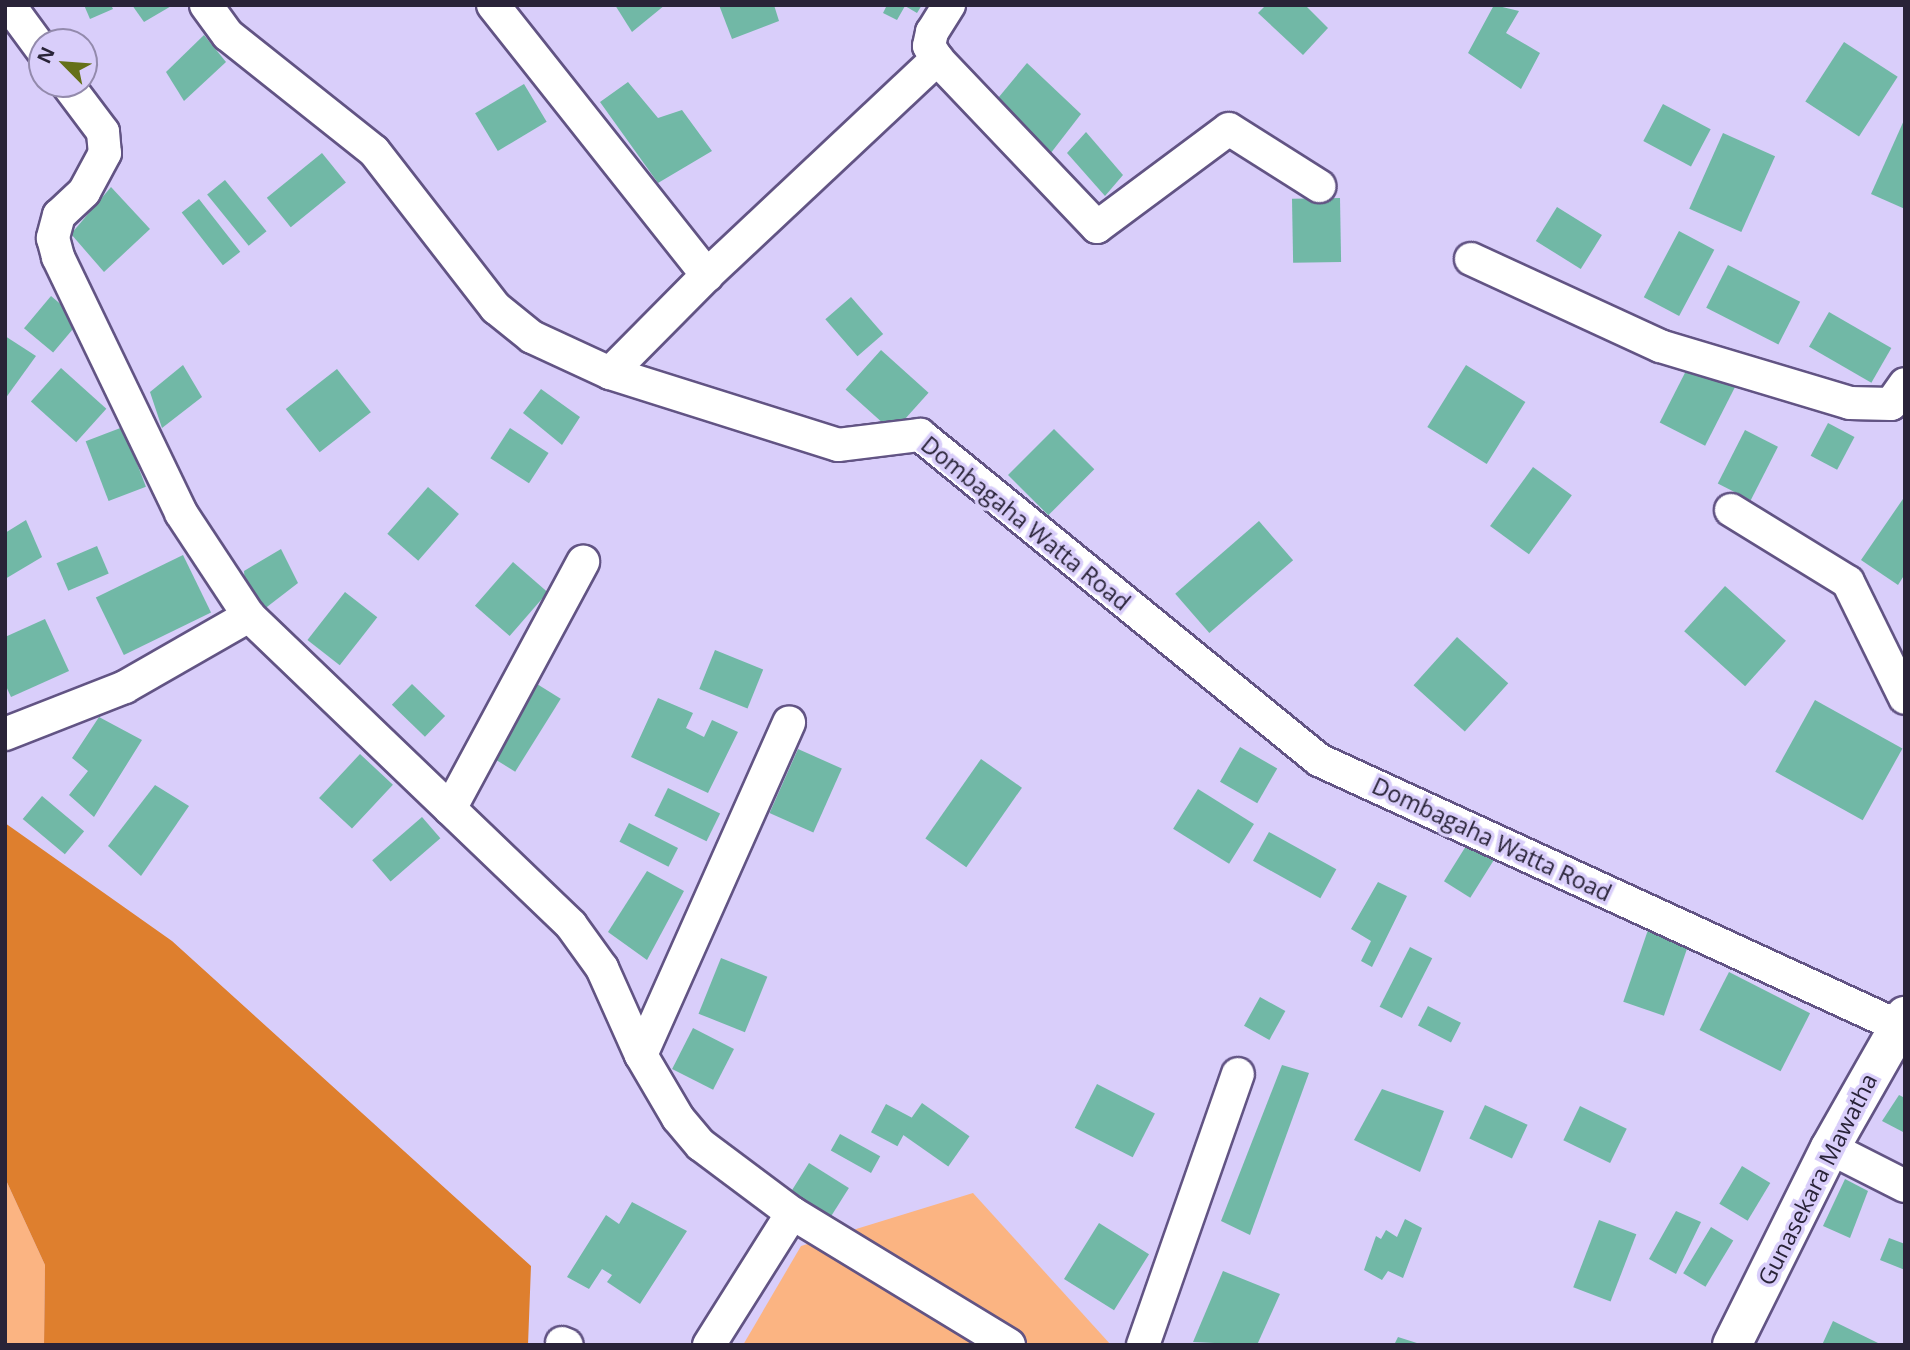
<!DOCTYPE html>
<html>
<head>
<meta charset="utf-8">
<style>
  body { margin:0 }
  #map { position:relative; width:1910px; height:1350px; overflow:hidden; background:#d9cefa; font-family:"Open Sans",sans-serif }
  div>[style] { position:absolute }
  [style*='--x'] { left:calc(var(--x)*1px); top:calc(var(--y)*1px); width:calc(var(--w)*1px); rotate:calc(var(--a)*1deg) }
  .green>* { inset:0; background:#fbb482 }
  .forest>* { inset:0; background:#de7f2e }
  .building>* { inset:0; background:#71b8a6; transform-origin:0 0 }
  .roads { filter:drop-shadow(2px 0 #625484) drop-shadow(-2px 0 #625484) drop-shadow(0 2px #625484) drop-shadow(0 -2px #625484) }
  .minor>* { height:32px; margin:-16px; padding:0 16px; transform-origin:16px; border-radius:16px; background:#fff }
  .tertiary>* { height:38px; margin:-19px; padding:0 19px; transform-origin:19px; border-radius:19px; background:#fff }
  span { translate:-50% -50%; white-space:nowrap; text-align:center; line-height:1.15; -webkit-text-stroke:7px #d9cefa; paint-order:stroke }
  .street-label { font-size:23px; color:#292338 }
  .frame { position:absolute; inset:0; border:7px solid #292338; pointer-events:none }
  .north { position:absolute; left:28px; top:28px; width:70px; height:70px; box-sizing:border-box; background:#d9cefa; border:2px solid #938aac; border-radius:50%; rotate:295deg; font-size:19px; font-weight:700; line-height:28px; text-align:center; color:#292338 }
  .north::after { content:''; display:block; margin:auto; width:24px; height:32px; background:#657018; clip-path:polygon(50% 0,100% 100%,50% 72%,0 100%) }
</style>
</head>
<body>
<div id="map">
  <div class="green">
    <i style="clip-path:polygon(5px 1178px,45px 1265px,44px 1345px,5px 1345px)"></i>
    <i style="clip-path:polygon(973px 1193px,1111px 1345px,743px 1345px,801px 1246px)"></i>
  </div>
  <div class="forest">
    <i style="clip-path:polygon(5px 823px,172px 941px,531px 1266px,528px 1345px,44px 1345px,45px 1265px,5px 1178px)"></i>
  </div>
  <div class="building">
    <i style="clip-path:polygon(84px 5px,111px 5px,113px 9px,90px 19px)"></i>
    <i style="clip-path:polygon(132px 5px,173px 5px,144px 22px)"></i>
    <i style="clip-path:polygon(615px 5px,665px 5px,632px 32px)"></i>
    <i style="clip-path:polygon(719px 5px,774px 5px,779px 21px,732px 39px)"></i>
    <i style="clip-path:polygon(887px 5px,922px 5px,917px 13px,905px 6px,897px 20px,883px 13px)"></i>
    <i style="clip-path:polygon(1266px 5px,1305px 5px,1328px 28px,1303px 55px,1258px 13px)"></i>
    <i style="clip-path:polygon(1494px 5px,1519px 11px,1506px 33px,1540px 53px,1521px 89px,1468px 53px)"></i>
    <i style="clip-path:polygon(204px 35px,226px 62px,184px 101px,166px 72px)"></i>
    <i style="left:1844px;top:42px;width:64px;height:71px;rotate:33deg"></i>
    <i style="clip-path:polygon(1027px 63px,1081px 114px,1047px 158px,994px 103px)"></i>
    <i style="clip-path:polygon(628px 82px,658px 118px,682px 110px,712px 151px,658px 183px,600px 102px)"></i>
    <i style="left:524px;top:84px;width:44px;height:57px;rotate:59deg"></i>
    <i style="left:1663px;top:104px;width:54px;height:42px;rotate:28deg"></i>
    <i style="clip-path:polygon(1905px 118px,1905px 209px,1871px 194px)"></i>
    <i style="clip-path:polygon(1086px 132px,1123px 175px,1105px 196px,1067px 153px)"></i>
    <i style="left:1723px;top:133px;width:57px;height:83px;rotate:24deg"></i>
    <i style="left:322px;top:153px;width:38px;height:71px;rotate:51deg"></i>
    <i style="left:225px;top:180px;width:66px;height:23px;rotate:51deg"></i>
    <i style="clip-path:polygon(111px 187px,150px 229px,104px 272px,71px 234px)"></i>
    <i style="left:1340px;top:198px;width:64px;height:48px;rotate:89deg"></i>
    <i style="left:199px;top:199px;width:67px;height:22px;rotate:52deg"></i>
    <i style="left:1557px;top:207px;width:53px;height:40px;rotate:32deg"></i>
    <i style="left:1679px;top:231px;width:40px;height:75px;rotate:28deg"></i>
    <i style="left:1728px;top:265px;width:81px;height:48px;rotate:27deg"></i>
    <i style="left:51px;top:296px;width:38px;height:42px;rotate:40deg"></i>
    <i style="left:851px;top:297px;width:49px;height:34px;rotate:49deg"></i>
    <i style="left:1829px;top:312px;width:72px;height:40px;rotate:30deg"></i>
    <i style="clip-path:polygon(5px 336px,36px 356px,5px 399px)"></i>
    <i style="left:881px;top:350px;width:64px;height:53px;rotate:42deg"></i>
    <i style="left:1691px;top:361px;width:51px;height:69px;rotate:27deg"></i>
    <i style="clip-path:polygon(183px 365px,202px 397px,162px 428px,150px 392px)"></i>
    <i style="left:1466px;top:365px;width:70px;height:73px;rotate:32deg"></i>
    <i style="left:61px;top:368px;width:61px;height:45px;rotate:42deg"></i>
    <i style="left:337px;top:369px;width:55px;height:65px;rotate:52deg"></i>
    <i style="clip-path:polygon(541px 389px,580px 417px,562px 445px,523px 413px)"></i>
    <i style="left:1828px;top:423px;width:30px;height:37px;rotate:28deg"></i>
    <i style="left:123px;top:427px;width:64px;height:40px;rotate:69deg"></i>
    <i style="left:510px;top:428px;width:46px;height:36px;rotate:33deg"></i>
    <i style="left:1054px;top:429px;width:57px;height:65px;rotate:45deg"></i>
    <i style="left:1745px;top:430px;width:37px;height:60px;rotate:27deg"></i>
    <i style="left:1533px;top:467px;width:48px;height:73px;rotate:36deg"></i>
    <i style="left:428px;top:487px;width:41px;height:62px;rotate:41deg"></i>
    <i style="clip-path:polygon(1905px 496px,1905px 574px,1898px 585px,1861px 560px)"></i>
    <i style="clip-path:polygon(26px 520px,42px 557px,5px 579px,5px 533px)"></i>
    <i style="left:1259px;top:521px;width:52px;height:111px;rotate:49deg"></i>
    <i style="left:97px;top:546px;width:30px;height:44px;rotate:67deg"></i>
    <i style="clip-path:polygon(281px 549px,298px 583px,263px 610px,246px 597px,244px 571px)"></i>
    <i style="left:183px;top:555px;width:64px;height:97px;rotate:64deg"></i>
    <i style="left:513px;top:562px;width:46px;height:58px;rotate:41deg"></i>
    <i style="left:1725px;top:586px;width:82px;height:61px;rotate:42deg"></i>
    <i style="left:345px;top:592px;width:41px;height:61px;rotate:38deg"></i>
    <i style="clip-path:polygon(45px 619px,69px 671px,11px 697px,5px 684px,5px 637px)"></i>
    <i style="left:1457px;top:637px;width:69px;height:65px;rotate:42deg"></i>
    <i style="left:715px;top:650px;width:52px;height:42px;rotate:22deg"></i>
    <i style="left:412px;top:684px;width:46px;height:29px;rotate:44deg"></i>
    <i style="left:537px;top:684px;width:28px;height:86px;rotate:32deg"></i>
    <i style="clip-path:polygon(658px 698px,693px 713px,686px 728px,704px 737px,712px 720px,738px 732px,708px 793px,631px 757px)"></i>
    <i style="left:1815px;top:700px;width:100px;height:82px;rotate:29deg"></i>
    <i style="clip-path:polygon(99px 717px,142px 740px,94px 817px,69px 795px,88px 771px,72px 758px)"></i>
    <i style="left:1240px;top:747px;width:43px;height:40px;rotate:30deg"></i>
    <i style="left:798px;top:749px;width:48px;height:70px;rotate:24deg"></i>
    <i style="left:360px;top:754px;width:45px;height:60px;rotate:43deg"></i>
    <i style="left:981px;top:759px;width:50px;height:97px;rotate:35deg"></i>
    <i style="clip-path:polygon(155px 785px,189px 806px,141px 876px,108px 846px)"></i>
    <i style="left:668px;top:788px;width:58px;height:31px;rotate:26deg"></i>
    <i style="left:1198px;top:789px;width:66px;height:47px;rotate:32deg"></i>
    <i style="left:42px;top:796px;width:55px;height:30px;rotate:40deg"></i>
    <i style="left:422px;top:817px;width:28px;height:66px;rotate:49deg"></i>
    <i style="left:629px;top:823px;width:55px;height:21px;rotate:27deg"></i>
    <i style="left:1269px;top:832px;width:77px;height:33px;rotate:29deg"></i>
    <i style="left:1471px;top:838px;width:31px;height:51px;rotate:32deg"></i>
    <i style="clip-path:polygon(647px 871px,684px 891px,647px 960px,608px 932px)"></i>
    <i style="clip-path:polygon(1378px 882px,1407px 896px,1372px 967px,1361px 961px,1371px 941px,1351px 929px)"></i>
    <i style="left:1648px;top:930px;width:43px;height:76px;rotate:19deg"></i>
    <i style="left:1410px;top:947px;width:25px;height:67px;rotate:27deg"></i>
    <i style="left:721px;top:958px;width:50px;height:60px;rotate:22deg"></i>
    <i style="left:1729px;top:972px;width:91px;height:65px;rotate:27deg"></i>
    <i style="left:1260px;top:997px;width:29px;height:33px;rotate:29deg"></i>
    <i style="left:1428px;top:1006px;width:37px;height:22px;rotate:27deg"></i>
    <i style="left:693px;top:1028px;width:46px;height:46px;rotate:27deg"></i>
    <i style="clip-path:polygon(1282px 1065px,1309px 1073px,1250px 1235px,1221px 1221px)"></i>
    <i style="left:1097px;top:1084px;width:65px;height:49px;rotate:27deg"></i>
    <i style="clip-path:polygon(1382px 1089px,1444px 1111px,1420px 1172px,1354px 1140px)"></i>
    <i style="clip-path:polygon(1899px 1095px,1905px 1098px,1905px 1133px,1882px 1121px)"></i>
    <i style="left:922px;top:1103px;width:58px;height:37px;rotate:35deg"></i>
    <i style="left:886px;top:1104px;width:30px;height:32px;rotate:28deg"></i>
    <i style="left:1485px;top:1105px;width:47px;height:37px;rotate:25deg"></i>
    <i style="left:1580px;top:1106px;width:52px;height:38px;rotate:26deg"></i>
    <i style="left:840px;top:1134px;width:46px;height:19px;rotate:29deg"></i>
    <i style="left:809px;top:1163px;width:47px;height:35px;rotate:32deg"></i>
    <i style="left:1742px;top:1166px;width:33px;height:44px;rotate:31deg"></i>
    <i style="clip-path:polygon(1845px 1179px,1868px 1191px,1850px 1238px,1823px 1226px)"></i>
    <i style="clip-path:polygon(632px 1202px,687px 1231px,640px 1304px,607px 1282px,612px 1275px,602px 1269px,589px 1289px,567px 1277px,606px 1215px,619px 1224px)"></i>
    <i style="clip-path:polygon(1676px 1211px,1701px 1222px,1676px 1274px,1649px 1259px)"></i>
    <i style="clip-path:polygon(1405px 1219px,1422px 1228px,1403px 1278px,1388px 1271px,1382px 1280px,1364px 1270px,1376px 1236px,1381px 1239px,1386px 1230px,1397px 1237px)"></i>
    <i style="left:1599px;top:1220px;width:40px;height:72px;rotate:21deg"></i>
    <i style="left:1099px;top:1223px;width:59px;height:66px;rotate:32deg"></i>
    <i style="left:1711px;top:1227px;width:26px;height:54px;rotate:31deg"></i>
    <i style="clip-path:polygon(1889px 1238px,1905px 1244px,1905px 1270px,1880px 1260px)"></i>
    <i style="clip-path:polygon(1223px 1271px,1280px 1294px,1257px 1345px,1193px 1342px)"></i>
    <i style="clip-path:polygon(1833px 1321px,1878px 1343px,1877px 1345px,1822px 1345px)"></i>
    <i style="clip-path:polygon(1398px 1337px,1420px 1344px,1420px 1345px,1394px 1345px)"></i>
  </div>
  <div class="roads">
    <div class="minor">
      <i style="--x:9;--y:5;--w:56;--a:53.7"></i>
      <i style="--x:206;--y:5;--w:37;--a:54"></i>
      <i style="--x:228;--y:35;--w:186;--a:38.5"></i>
      <i style="--x:374;--y:151;--w:199;--a:52.2"></i>
      <i style="--x:496;--y:308;--w:46;--a:38.9"></i>
      <i style="--x:532;--y:337;--w:86;--a:24.8"></i>
      <i style="--x:610;--y:373;--w:239;--a:17.5"></i>
      <i style="--x:838;--y:445;--w:83;--a:-7"></i>
      <i style="--x:920;--y:435;--w:515;--a:39.16"></i>
      <i style="--x:1319;--y:760;--w:637;--a:24.67"></i>
      <i style="--x:493;--y:5;--w:345;--a:51.6"></i>
      <i style="--x:949;--y:5;--w:32;--a:122"></i>
      <i style="--x:932;--y:32;--w:14;--a:102"></i>
      <i style="--x:929;--y:46;--w:15;--a:58"></i>
      <i style="--x:937;--y:59;--w:232;--a:46.4"></i>
      <i style="--x:1097;--y:227;--w:164;--a:-36.6"></i>
      <i style="--x:1229;--y:129;--w:107;--a:32.3"></i>
      <i style="--x:67;--y:84;--w:60;--a:53.1"></i>
      <i style="--x:103;--y:132;--w:21;--a:85"></i>
      <i style="--x:105;--y:153;--w:44;--a:118.3"></i>
      <i style="--x:84;--y:192;--w:34;--a:137"></i>
      <i style="--x:59;--y:215;--w:24;--a:105"></i>
      <i style="--x:53;--y:238;--w:20;--a:75"></i>
      <i style="--x:58;--y:257;--w:284;--a:64.3"></i>
      <i style="--x:181;--y:513;--w:123;--a:56.6"></i>
      <i style="--x:249;--y:616;--w:446;--a:43.8"></i>
      <i style="--x:571;--y:925;--w:53;--a:54.2"></i>
      <i style="--x:602;--y:968;--w:95;--a:65.9"></i>
      <i style="--x:641;--y:1055;--w:73;--a:59.6"></i>
      <i style="--x:678;--y:1118;--w:35;--a:50"></i>
      <i style="--x:701;--y:1145;--w:114;--a:36.8"></i>
      <i style="--x:792;--y:1213;--w:254;--a:31.3"></i>
      <i style="--x:1471;--y:259;--w:208;--a:24.7"></i>
      <i style="--x:1660;--y:346;--w:198;--a:16.7"></i>
      <i style="--x:1850;--y:403;--w:41;--a:1.4"></i>
      <i style="--x:1891;--y:404;--w:24;--a:-55"></i>
      <i style="--x:610;--y:373;--w:138;--a:-45.3"></i>
      <i style="--x:707;--y:275;--w:316;--a:-43.2"></i>
      <i style="--x:1731;--y:510;--w:137;--a:31.6"></i>
      <i style="--x:1848;--y:582;--w:129;--a:63.8"></i>
      <i style="--x:5;--y:734;--w:129;--a:-21.4"></i>
      <i style="--x:125;--y:687;--w:143;--a:-29.8"></i>
      <i style="--x:450;--y:809;--w:281;--a:-61.7"></i>
      <i style="--x:641;--y:1055;--w:364;--a:-66"></i>
      <i style="--x:1830;--y:1148;--w:84;--a:26.9"></i>
      <i style="--x:562;--y:1343;--w:5;--a:22"></i>
      <i style="--x:709;--y:1345;--w:156;--a:-57.8"></i>
      <i style="--x:1143;--y:1345;--w:287;--a:-70.7"></i>
    </div>
    <div class="tertiary">
      <i style="--x:1732;--y:1345;--w:220;--a:-63.6"></i>
      <i style="--x:1830;--y:1148;--w:152;--a:-60.4"></i>
    </div>
  </div>
  <div class="street-label">
    <span style="left:1026px;top:523px;rotate:39deg">Dombagaha Watta Road</span>
    <span style="left:1492px;top:839px;rotate:25deg">Dombagaha Watta Road</span>
    <span style="left:1817px;top:1179px;rotate:-63deg">Gunasekara Mawatha</span>
  </div>
  <div class="frame"></div>
  <div class="north">N</div>
</div>
</body>
</html>
